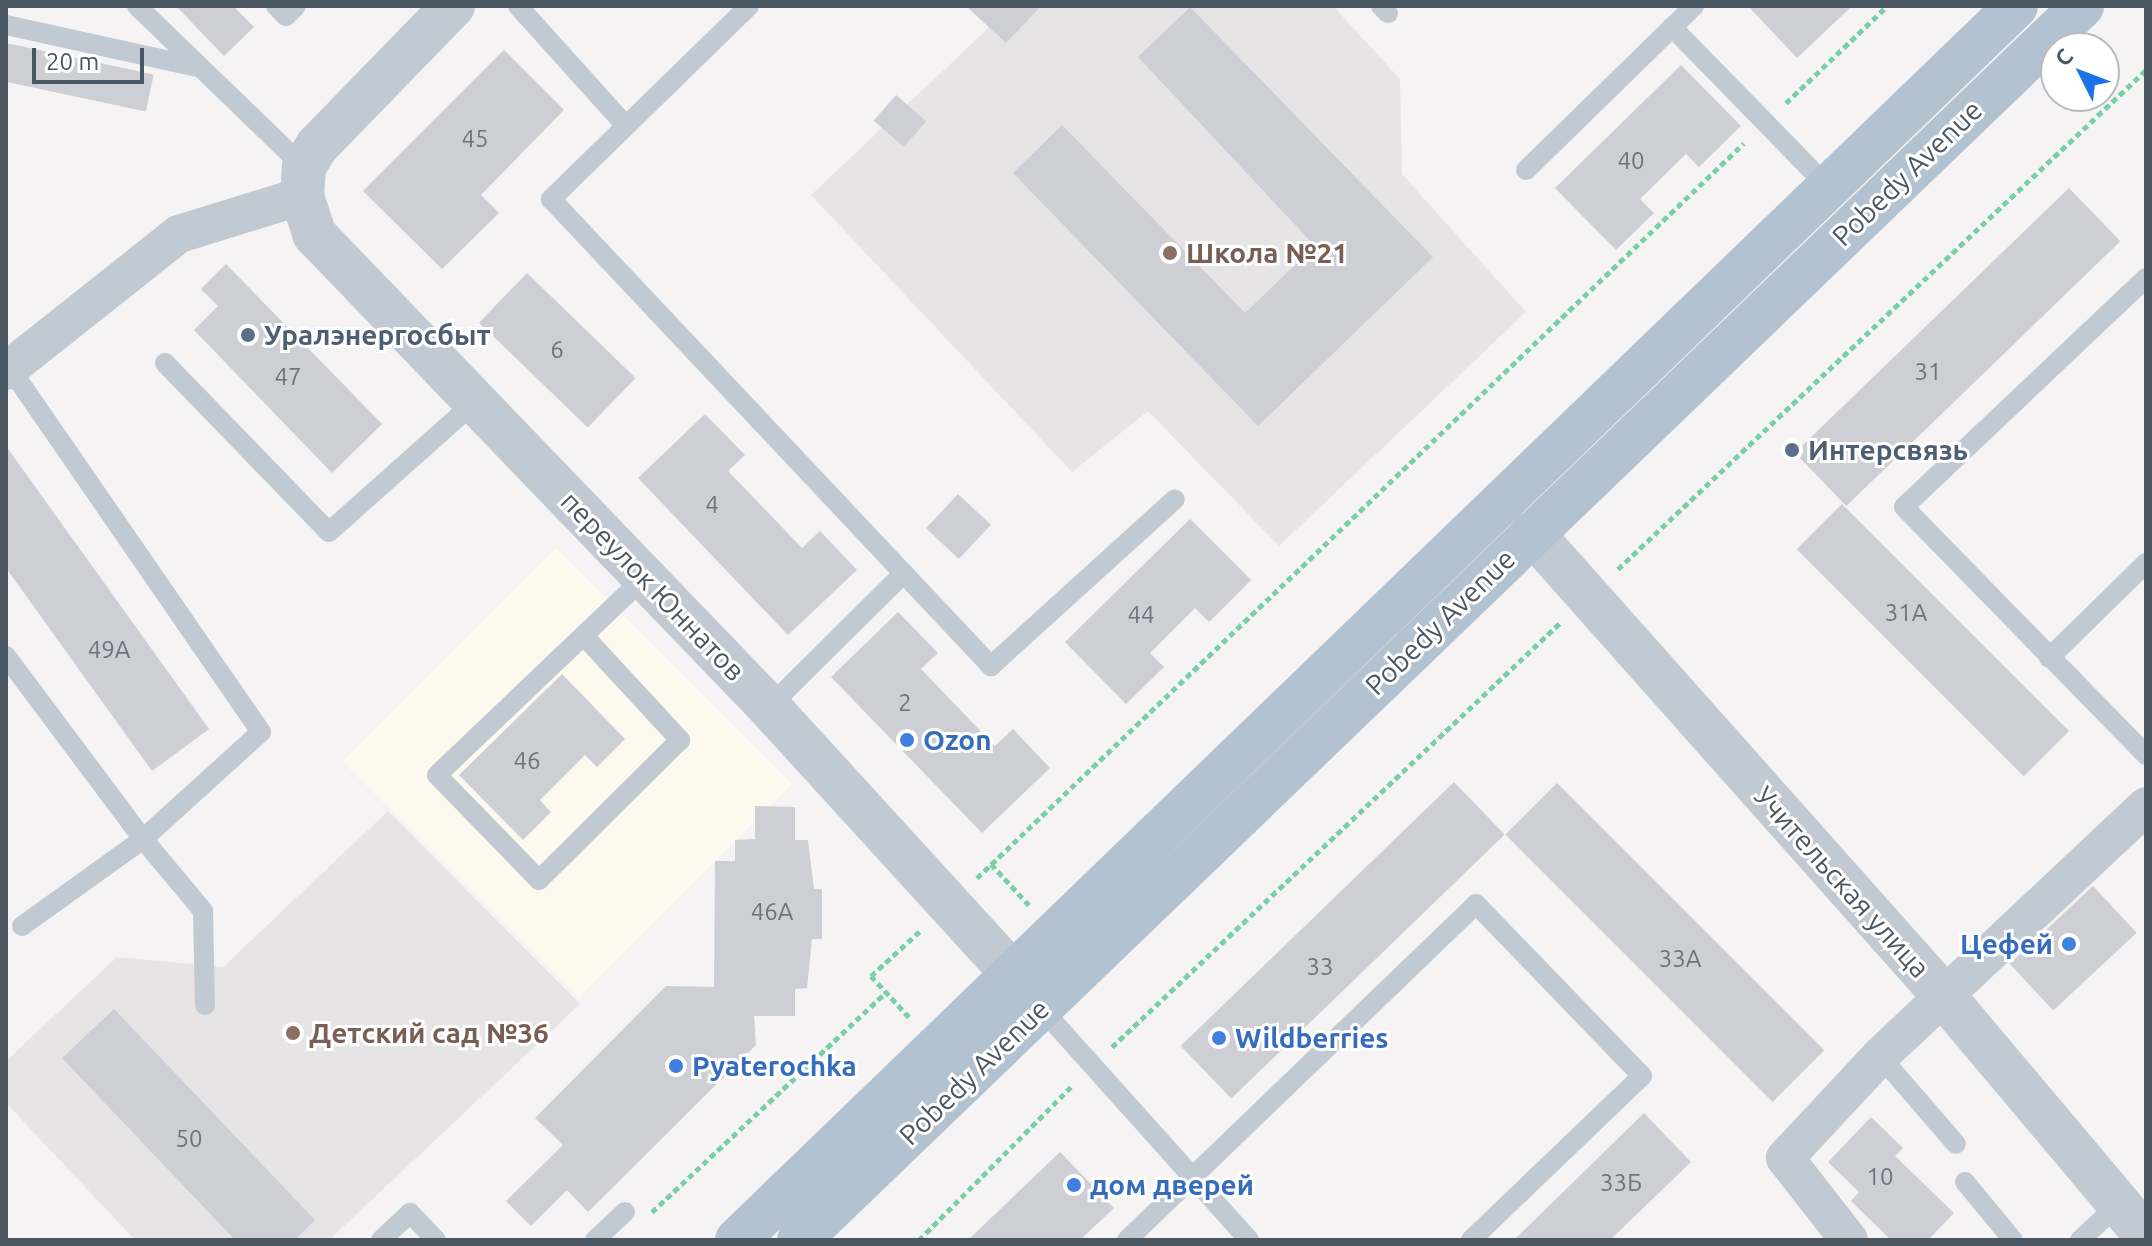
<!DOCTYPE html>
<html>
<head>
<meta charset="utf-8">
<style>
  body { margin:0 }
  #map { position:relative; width:2152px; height:1246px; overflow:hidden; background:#f5f3f3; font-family:Ubuntu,sans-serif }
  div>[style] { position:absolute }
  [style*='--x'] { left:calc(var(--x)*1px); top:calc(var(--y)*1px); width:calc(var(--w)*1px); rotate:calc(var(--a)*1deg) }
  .commercial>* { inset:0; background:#fdf9ef; transform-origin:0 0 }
  .education>* { inset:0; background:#e6e4e5 }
  .building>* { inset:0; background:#cdcfd5; transform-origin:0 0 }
  .path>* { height:5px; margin-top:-2.5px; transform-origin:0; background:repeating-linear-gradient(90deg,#7ad0a6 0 6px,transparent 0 10px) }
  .service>* { height:20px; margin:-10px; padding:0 10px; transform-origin:10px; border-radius:10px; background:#c1cad2 }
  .minor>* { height:38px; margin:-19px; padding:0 19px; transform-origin:19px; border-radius:19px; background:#c1cad2 }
  .tertiary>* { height:44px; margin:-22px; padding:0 22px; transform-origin:22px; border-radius:22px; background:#c1cad2 }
  .primary>* { height:44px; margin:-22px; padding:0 22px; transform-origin:22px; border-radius:22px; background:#b3c2d1 }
  .dots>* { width:22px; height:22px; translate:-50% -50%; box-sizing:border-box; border:4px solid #fff; border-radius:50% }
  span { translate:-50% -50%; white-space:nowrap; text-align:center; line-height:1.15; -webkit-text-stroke:6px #fff; paint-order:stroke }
  .number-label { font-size:24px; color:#6b747e }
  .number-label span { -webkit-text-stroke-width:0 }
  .street-label { font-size:28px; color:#4a5661 }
  .education-label { font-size:28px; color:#785e54; font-weight:700 }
  .left { translate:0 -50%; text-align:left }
  .service-label { font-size:28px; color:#4e5e75; font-weight:700 }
  .shop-label { font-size:28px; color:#366cbe; font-weight:700 }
  .right { translate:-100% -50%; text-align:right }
  .frame { position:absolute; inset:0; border:8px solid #4a5661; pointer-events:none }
  .north { position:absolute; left:2040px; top:32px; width:80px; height:80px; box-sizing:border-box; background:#fff; border:2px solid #b7bbc0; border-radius:50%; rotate:312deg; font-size:22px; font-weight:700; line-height:32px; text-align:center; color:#4a5661 }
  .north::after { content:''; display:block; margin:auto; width:28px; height:36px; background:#1a73e8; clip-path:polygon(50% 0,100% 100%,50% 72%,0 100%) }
  .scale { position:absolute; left:32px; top:48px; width:112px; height:36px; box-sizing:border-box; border:4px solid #4a5661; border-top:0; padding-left:10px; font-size:24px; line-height:28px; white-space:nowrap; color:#4a5661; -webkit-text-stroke:6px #fff; paint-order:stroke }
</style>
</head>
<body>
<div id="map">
  <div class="commercial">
    <i style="left:556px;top:548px;width:334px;height:302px;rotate:45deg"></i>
  </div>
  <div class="education">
    <i style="clip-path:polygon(1012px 6px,1333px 6px,1400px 79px,1402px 174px,1526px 312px,1279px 546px,1148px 411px,1072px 472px,811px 195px)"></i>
    <i style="clip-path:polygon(388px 811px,580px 1004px,329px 1240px,135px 1240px,6px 1103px,6px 1061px,117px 957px,223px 967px)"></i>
  </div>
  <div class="building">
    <i style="clip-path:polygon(176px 6px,233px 6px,254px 27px,224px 56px)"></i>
    <i style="clip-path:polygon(966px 6px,1041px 6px,1006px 43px)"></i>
    <i style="clip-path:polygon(1748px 6px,1852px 6px,1797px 58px)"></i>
    <i style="clip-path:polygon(1190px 7px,1433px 257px,1258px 426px,1013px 173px,1062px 125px,1245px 313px,1315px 246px,1138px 57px)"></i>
    <i style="left:6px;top:43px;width:151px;height:38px;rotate:12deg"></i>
    <i style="clip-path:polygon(504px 50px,564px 110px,481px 195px,499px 213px,442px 269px,363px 191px)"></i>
    <i style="clip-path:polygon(1681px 65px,1741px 126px,1699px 167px,1686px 154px,1640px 199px,1654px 213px,1616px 250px,1555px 188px)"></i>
    <i style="left:896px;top:95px;width:40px;height:34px;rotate:41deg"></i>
    <i style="left:2069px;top:188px;width:74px;height:381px;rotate:46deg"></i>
    <i style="clip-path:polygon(226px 264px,382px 424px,332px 473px,194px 330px,218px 306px,201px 289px)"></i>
    <i style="left:527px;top:273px;width:151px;height:69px;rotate:44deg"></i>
    <i style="clip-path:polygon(705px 414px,745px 455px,728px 471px,802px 548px,820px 531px,857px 570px,788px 635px,638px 478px)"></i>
    <i style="clip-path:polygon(6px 446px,209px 729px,152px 771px,6px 568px)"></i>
    <i style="left:958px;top:494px;width:45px;height:47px;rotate:43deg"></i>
    <i style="left:1842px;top:504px;width:321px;height:64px;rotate:45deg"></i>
    <i style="clip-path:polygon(1190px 519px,1251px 580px,1209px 622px,1195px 608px,1150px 653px,1164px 667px,1126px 704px,1065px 642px)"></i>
    <i style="clip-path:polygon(898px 612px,938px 653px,921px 669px,995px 746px,1013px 729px,1050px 768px,982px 833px,831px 677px)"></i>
    <i style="clip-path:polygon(562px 674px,625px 739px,597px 767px,585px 755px,540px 800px,551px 812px,523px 840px,459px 775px)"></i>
    <i style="left:1454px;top:782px;width:73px;height:380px;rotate:46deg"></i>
    <i style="left:1557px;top:783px;width:378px;height:73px;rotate:45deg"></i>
    <i style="clip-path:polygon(755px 806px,795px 807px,795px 840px,808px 840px,814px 889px,822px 889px,822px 939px,812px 939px,807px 988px,795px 989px,795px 1016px,754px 1016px,756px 1045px,588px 1212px,567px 1190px,531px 1226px,506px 1201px,563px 1145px,535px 1118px,666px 986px,714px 987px,715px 861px,735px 861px,735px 840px,755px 839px)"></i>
    <i style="left:2093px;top:886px;width:64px;height:114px;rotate:47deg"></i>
    <i style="clip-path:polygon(114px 1009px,315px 1220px,295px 1240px,235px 1240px,62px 1058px)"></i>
    <i style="clip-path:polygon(1644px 1113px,1691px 1162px,1610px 1240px,1514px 1240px)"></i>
    <i style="clip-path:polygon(1871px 1117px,1903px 1148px,1895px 1156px,1954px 1213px,1928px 1240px,1891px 1240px,1851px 1201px,1859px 1192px,1828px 1162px)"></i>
    <i style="clip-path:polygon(1060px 1152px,1114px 1208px,1080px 1240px,968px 1240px)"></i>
  </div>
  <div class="path">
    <i style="--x:1786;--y:103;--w:140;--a:-43.8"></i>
    <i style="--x:1618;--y:569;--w:726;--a:-43.38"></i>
    <i style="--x:991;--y:864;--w:56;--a:47.2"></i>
    <i style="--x:977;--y:878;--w:1062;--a:-43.78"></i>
    <i style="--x:909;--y:1017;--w:56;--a:-132.8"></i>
    <i style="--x:871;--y:976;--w:67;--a:-42.6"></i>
    <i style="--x:1112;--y:1047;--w:618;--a:-43.43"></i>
    <i style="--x:652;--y:1212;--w:321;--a:-43.2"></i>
    <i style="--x:919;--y:1240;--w:218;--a:-45.2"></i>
  </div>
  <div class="service">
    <i style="--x:137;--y:6;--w:232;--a:44"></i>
    <i style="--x:276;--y:6;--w:14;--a:45"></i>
    <i style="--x:286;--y:16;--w:14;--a:-45"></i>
    <i style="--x:518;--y:6;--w:161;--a:48"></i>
    <i style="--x:749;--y:6;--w:277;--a:135.7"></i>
    <i style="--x:551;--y:199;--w:642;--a:46.71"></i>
    <i style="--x:991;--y:666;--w:248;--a:-42.2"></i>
    <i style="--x:1381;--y:6;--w:10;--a:45"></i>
    <i style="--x:6;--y:25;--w:196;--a:12.4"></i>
    <i style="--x:1672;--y:27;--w:222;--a:45.7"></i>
    <i style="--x:1526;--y:170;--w:235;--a:-44.3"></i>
    <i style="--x:2146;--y:278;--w:333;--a:136.6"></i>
    <i style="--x:1904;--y:507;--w:347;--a:45.7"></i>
    <i style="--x:165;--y:363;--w:235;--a:45.9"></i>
    <i style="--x:329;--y:532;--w:195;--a:-41.7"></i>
    <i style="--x:584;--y:636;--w:142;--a:47.3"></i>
    <i style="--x:680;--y:740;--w:199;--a:135.2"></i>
    <i style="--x:539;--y:880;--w:146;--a:-134.2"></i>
    <i style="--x:437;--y:775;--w:287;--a:-43.6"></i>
    <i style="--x:6;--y:656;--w:229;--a:53.2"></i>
    <i style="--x:143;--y:839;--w:159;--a:-42.2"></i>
    <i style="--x:261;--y:732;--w:442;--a:-124.6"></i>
    <i style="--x:2049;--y:658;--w:136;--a:-44.4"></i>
    <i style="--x:769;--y:707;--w:190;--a:-44.8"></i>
    <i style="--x:22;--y:926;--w:149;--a:-35.7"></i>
    <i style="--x:143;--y:839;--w:94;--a:50.2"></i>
    <i style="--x:203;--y:911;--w:94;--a:88.8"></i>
    <i style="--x:1040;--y:1007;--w:313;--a:48.1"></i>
    <i style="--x:1880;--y:1056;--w:116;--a:49.2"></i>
    <i style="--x:1965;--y:1182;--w:75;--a:50.4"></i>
    <i style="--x:381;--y:1240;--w:40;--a:-43"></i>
    <i style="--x:410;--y:1213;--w:37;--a:46"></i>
    <i style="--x:595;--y:1240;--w:41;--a:-43"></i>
    <i style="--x:1127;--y:1240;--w:484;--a:-43.9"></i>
    <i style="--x:1476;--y:904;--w:239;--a:46"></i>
    <i style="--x:1642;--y:1076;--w:237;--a:136.2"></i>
    <i style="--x:2080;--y:1240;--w:52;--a:-42.6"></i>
  </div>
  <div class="minor">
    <i style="--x:6;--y:371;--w:221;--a:-38.4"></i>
    <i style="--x:179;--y:234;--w:129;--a:-17.2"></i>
    <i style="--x:1849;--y:1240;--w:104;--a:-128"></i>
    <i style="--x:1785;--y:1158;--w:139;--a:-47"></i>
    <i style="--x:1880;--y:1056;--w:365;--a:-43.2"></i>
  </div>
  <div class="tertiary">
    <i style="--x:453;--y:6;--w:195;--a:134.2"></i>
    <i style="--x:317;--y:146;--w:25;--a:122"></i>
    <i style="--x:304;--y:167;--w:29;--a:94"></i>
    <i style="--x:302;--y:196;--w:40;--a:72"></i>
    <i style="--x:314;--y:234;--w:656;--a:46.11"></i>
    <i style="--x:769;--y:707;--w:362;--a:47.6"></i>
    <i style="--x:1532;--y:533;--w:618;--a:48.34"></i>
    <i style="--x:1943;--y:995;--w:315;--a:49.9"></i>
  </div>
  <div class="primary">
    <i style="--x:737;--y:1240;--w:1777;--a:-43.97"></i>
    <i style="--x:799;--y:1240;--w:1780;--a:-43.88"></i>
  </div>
  <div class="dots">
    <i style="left:1170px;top:253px;background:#8d6e63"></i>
    <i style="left:248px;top:335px;background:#5c6f8a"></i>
    <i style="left:1792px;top:450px;background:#5c6f8a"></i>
    <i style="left:907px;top:740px;background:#3f7fe0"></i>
    <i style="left:2069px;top:944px;background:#3f7fe0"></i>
    <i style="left:293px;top:1033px;background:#8d6e63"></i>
    <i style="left:1219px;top:1038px;background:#3f7fe0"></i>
    <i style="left:676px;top:1066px;background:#3f7fe0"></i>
    <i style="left:1074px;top:1185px;background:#3f7fe0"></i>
  </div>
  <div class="number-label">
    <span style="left:475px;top:139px">45</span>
    <span style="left:1631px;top:161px">40</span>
    <span style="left:557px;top:350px">6</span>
    <span style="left:1928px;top:372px">31</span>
    <span style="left:288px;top:377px">47</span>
    <span style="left:712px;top:505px">4</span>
    <span style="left:1906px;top:613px">31А</span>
    <span style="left:1141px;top:615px">44</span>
    <span style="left:109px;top:650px">49А</span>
    <span style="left:905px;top:703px">2</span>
    <span style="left:527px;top:761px">46</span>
    <span style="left:772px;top:912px">46А</span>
    <span style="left:1680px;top:959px">33А</span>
    <span style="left:1320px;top:967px">33</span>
    <span style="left:189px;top:1139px">50</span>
    <span style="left:1880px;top:1177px">10</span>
    <span style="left:1621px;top:1183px">33Б</span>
  </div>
  <div class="street-label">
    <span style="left:1907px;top:173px;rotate:-44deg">Pobedy Avenue</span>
    <span style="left:653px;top:586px;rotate:46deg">переулок Юннатов</span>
    <span style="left:1440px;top:622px;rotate:-44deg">Pobedy Avenue</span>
    <span style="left:1842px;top:882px;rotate:48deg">Учительская улица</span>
    <span style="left:974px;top:1072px;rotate:-44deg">Pobedy Avenue</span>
  </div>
  <div class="education-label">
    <span class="left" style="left:1186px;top:253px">Школа №21</span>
    <span class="left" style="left:309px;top:1033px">Детский сад №36</span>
  </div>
  <div class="service-label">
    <span class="left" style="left:264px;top:335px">Уралэнергосбыт</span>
    <span class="left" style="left:1808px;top:450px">Интерсвязь</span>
  </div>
  <div class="shop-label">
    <span class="left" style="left:923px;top:740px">Ozon</span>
    <span class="right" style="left:2053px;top:944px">Цефей</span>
    <span class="left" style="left:1235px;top:1038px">Wildberries</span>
    <span class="left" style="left:692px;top:1066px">Pyaterochka</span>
    <span class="left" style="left:1090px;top:1185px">дом дверей</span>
  </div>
  <div class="frame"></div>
  <div class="north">С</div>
  <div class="scale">20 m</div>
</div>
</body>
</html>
